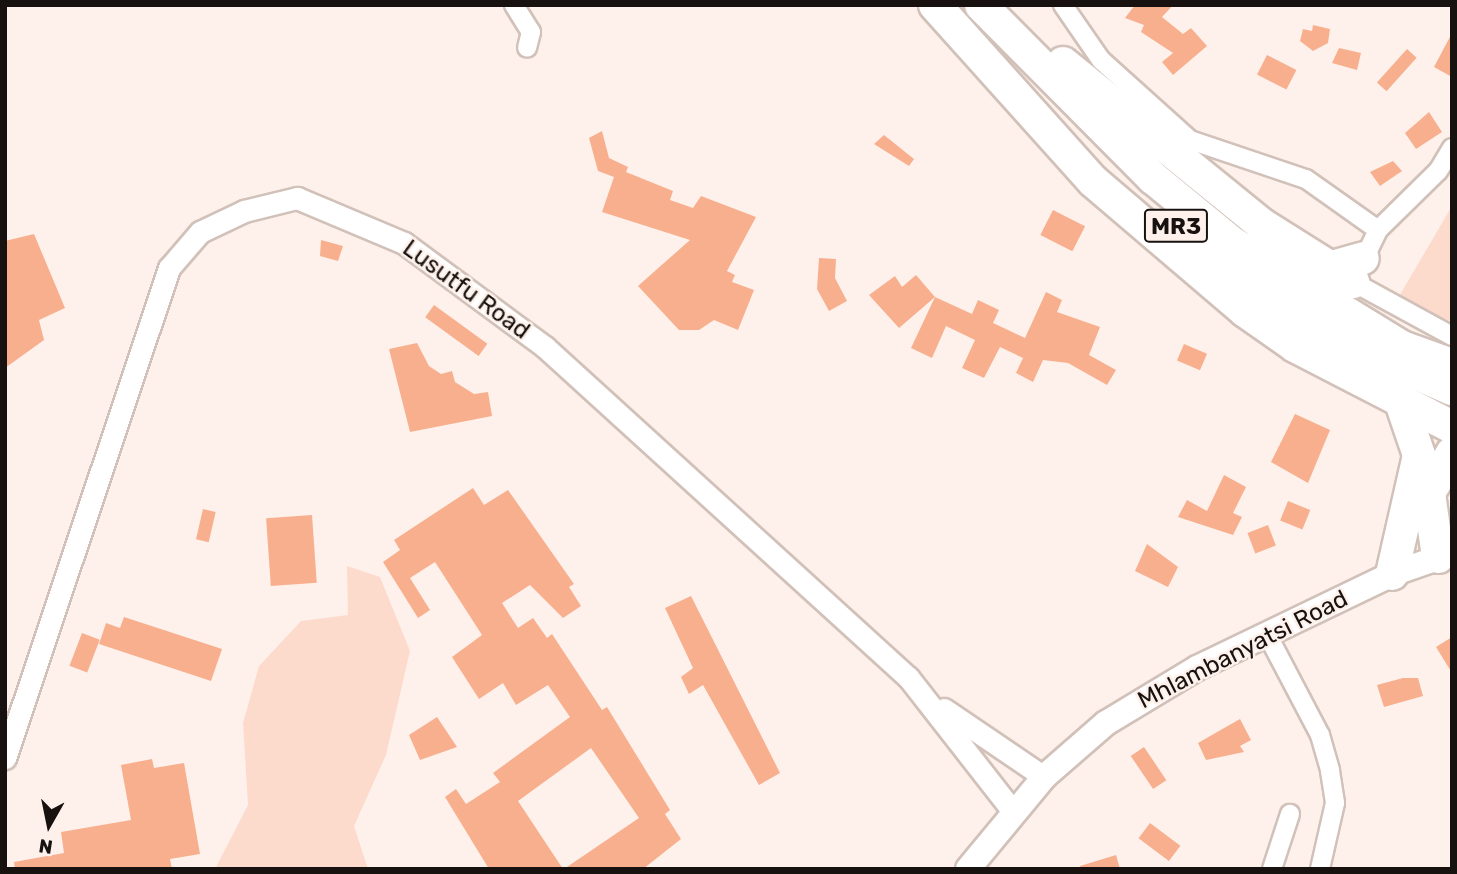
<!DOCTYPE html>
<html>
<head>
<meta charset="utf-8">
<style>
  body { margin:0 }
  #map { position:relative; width:1457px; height:874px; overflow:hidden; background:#fef1eb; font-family:Rubik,sans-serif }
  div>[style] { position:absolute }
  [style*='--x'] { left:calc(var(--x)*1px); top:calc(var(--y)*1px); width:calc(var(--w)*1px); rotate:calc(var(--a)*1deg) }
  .green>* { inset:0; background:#fcdbcd }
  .building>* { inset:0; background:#f8af8e; transform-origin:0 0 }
  .roads { filter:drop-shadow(2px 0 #d1c1b9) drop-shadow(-2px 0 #d1c1b9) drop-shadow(0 2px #d1c1b9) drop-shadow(0 -2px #d1c1b9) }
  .minor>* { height:18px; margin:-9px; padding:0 9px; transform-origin:9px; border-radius:9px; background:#fff }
  .tertiary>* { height:21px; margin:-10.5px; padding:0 10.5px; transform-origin:10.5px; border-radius:10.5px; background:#fff }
  .secondary>* { height:24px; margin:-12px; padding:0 12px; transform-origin:12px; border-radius:12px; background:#fff }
  .motorway>* { height:32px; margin:-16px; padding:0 16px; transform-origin:16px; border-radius:16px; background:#fff }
  span { translate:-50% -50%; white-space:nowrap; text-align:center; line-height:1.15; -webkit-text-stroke:5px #fef1eb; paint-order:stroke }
  .shield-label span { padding:2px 5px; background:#fef1eb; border:2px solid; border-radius:5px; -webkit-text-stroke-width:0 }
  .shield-label { font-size:23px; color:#17120f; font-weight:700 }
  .street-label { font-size:24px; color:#17120f }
  .frame { position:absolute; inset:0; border:7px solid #17120f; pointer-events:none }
  .north { position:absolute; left:14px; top:790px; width:70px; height:70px; -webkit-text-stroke:5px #fef1eb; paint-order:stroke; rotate:189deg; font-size:19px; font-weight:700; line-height:28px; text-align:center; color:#17120f }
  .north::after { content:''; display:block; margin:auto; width:24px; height:32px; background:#17120f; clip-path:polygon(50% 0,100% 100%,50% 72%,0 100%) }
</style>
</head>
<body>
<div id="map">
  <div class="green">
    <i style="clip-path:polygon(1452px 206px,1452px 322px,1398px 298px)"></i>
    <i style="clip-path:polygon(347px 566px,380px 577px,410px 651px,386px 755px,354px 826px,368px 869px,215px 869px,248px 805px,243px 723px,259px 666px,301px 621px,348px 615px)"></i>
  </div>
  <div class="building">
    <i style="clip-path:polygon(1135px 5px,1173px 5px,1162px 17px,1183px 34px,1191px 28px,1207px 46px,1173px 75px,1162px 62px,1173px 53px,1141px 32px,1144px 25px,1125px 18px)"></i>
    <i style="clip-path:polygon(1313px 25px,1330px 29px,1328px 43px,1313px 51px,1300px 41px,1303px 29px,1312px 31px)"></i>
    <i style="clip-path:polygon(1452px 33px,1452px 77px,1434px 67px)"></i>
    <i style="clip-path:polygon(1339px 48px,1361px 53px,1357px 70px,1332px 63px)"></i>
    <i style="left:1407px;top:49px;width:13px;height:45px;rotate:42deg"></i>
    <i style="left:1267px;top:55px;width:33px;height:22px;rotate:27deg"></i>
    <i style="clip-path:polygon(1429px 112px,1442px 132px,1416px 149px,1405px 133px)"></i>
    <i style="clip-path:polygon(602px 131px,609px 158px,628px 167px,626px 172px,673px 191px,670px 200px,693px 208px,701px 196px,756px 217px,727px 271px,735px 275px,732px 282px,754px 290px,738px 330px,714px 320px,699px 330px,679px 330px,638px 286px,690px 240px,602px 212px,614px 177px,598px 171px,589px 138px)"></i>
    <i style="clip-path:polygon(884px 135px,914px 159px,909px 166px,874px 144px)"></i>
    <i style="clip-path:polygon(1393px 161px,1402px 171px,1380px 186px,1370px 172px)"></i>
    <i style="left:1053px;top:210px;width:36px;height:28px;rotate:27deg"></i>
    <i style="clip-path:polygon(34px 234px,65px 308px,39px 320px,44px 340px,5px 368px,5px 241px)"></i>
    <i style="clip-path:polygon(321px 240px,343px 246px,338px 261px,320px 256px)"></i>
    <i style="clip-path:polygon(819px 258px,836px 259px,835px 278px,847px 301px,829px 311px,817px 289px)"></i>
    <i style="clip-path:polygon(916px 275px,935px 297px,899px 328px,869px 295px,895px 276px,902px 287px)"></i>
    <i style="clip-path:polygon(1046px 292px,1062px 300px,1057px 312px,1100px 327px,1089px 355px,1116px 370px,1107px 385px,1068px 363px,1043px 360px,1033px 382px,1016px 373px,1023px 358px,1000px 347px,984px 378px,962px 368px,975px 340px,946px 326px,932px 358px,911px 348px,935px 297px,972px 314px,978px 300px,999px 310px,993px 323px,1025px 338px)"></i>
    <i style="left:434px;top:305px;width:66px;height:15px;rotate:36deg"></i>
    <i style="clip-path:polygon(417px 343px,429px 366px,441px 374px,452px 371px,455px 382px,474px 394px,488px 392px,492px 416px,410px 432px,389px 349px)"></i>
    <i style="left:1184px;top:344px;width:25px;height:18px;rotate:23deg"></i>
    <i style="clip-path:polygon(1295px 414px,1330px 430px,1308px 483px,1271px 462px)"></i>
    <i style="clip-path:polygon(1224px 475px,1246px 487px,1233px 513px,1242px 517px,1233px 535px,1178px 517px,1187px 500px,1207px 511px)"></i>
    <i style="clip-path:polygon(473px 488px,484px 505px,508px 490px,574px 584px,569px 587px,581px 606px,563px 618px,530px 585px,502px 603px,518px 628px,533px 618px,547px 638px,552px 634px,602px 710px,607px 707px,670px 810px,665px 814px,681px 839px,643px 869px,564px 869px,639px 818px,591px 748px,518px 801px,563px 869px,489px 869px,445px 797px,456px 789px,466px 804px,500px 782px,493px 773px,570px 717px,548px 685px,516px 705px,503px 683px,479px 699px,452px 657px,482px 635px,435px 562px,410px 578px,430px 610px,418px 618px,383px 562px,400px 550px,394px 540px)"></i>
    <i style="left:1288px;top:501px;width:24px;height:21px;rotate:22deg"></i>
    <i style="left:203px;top:509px;width:13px;height:31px;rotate:13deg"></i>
    <i style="left:312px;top:515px;width:68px;height:46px;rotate:86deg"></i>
    <i style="left:1268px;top:525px;width:22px;height:22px;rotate:69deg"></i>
    <i style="clip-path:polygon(1147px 544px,1178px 567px,1168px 587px,1135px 571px)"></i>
    <i style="clip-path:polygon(691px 596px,780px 773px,759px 785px,703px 685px,689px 694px,681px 677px,693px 668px,665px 608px)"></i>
    <i style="clip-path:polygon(124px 617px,222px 649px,211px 681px,99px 644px,106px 623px,120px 628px)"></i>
    <i style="left:82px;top:633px;width:19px;height:35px;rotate:21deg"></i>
    <i style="clip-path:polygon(1452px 637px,1452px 673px,1436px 647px)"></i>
    <i style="clip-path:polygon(1403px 678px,1418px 678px,1423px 696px,1384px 707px,1377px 685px)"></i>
    <i style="clip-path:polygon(437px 717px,457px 747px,420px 760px,409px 735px)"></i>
    <i style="clip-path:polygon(1240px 719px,1251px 740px,1240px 746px,1244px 752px,1206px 760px,1198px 743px)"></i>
    <i style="left:1144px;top:747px;width:40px;height:16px;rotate:56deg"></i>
    <i style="clip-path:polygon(152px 759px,154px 768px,184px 763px,200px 854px,170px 859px,172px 869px,15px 869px,14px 862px,64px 853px,61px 832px,131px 820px,121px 765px)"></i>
    <i style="left:1150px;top:823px;width:38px;height:19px;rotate:37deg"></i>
    <i style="clip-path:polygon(1116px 855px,1120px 869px,1081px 869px,1080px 866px)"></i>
  </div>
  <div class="roads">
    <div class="minor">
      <i style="--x:514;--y:5;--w:32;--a:58"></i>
      <i style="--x:531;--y:32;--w:16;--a:104"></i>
      <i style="--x:1063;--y:5;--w:67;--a:55.4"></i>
      <i style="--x:1101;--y:60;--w:120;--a:42"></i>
      <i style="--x:1190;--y:140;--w:122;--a:18.6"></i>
      <i style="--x:1306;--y:179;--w:88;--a:35.3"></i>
      <i style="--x:1452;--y:148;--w:27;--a:121"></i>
      <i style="--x:1438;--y:171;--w:84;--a:135.5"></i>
      <i style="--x:1378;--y:230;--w:58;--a:115.7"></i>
      <i style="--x:1353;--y:282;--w:113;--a:28.6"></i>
      <i style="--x:1268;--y:636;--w:112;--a:62.3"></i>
      <i style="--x:1320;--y:735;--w:37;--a:74"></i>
      <i style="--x:1330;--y:771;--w:32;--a:81"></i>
      <i style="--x:1335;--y:803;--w:68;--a:102.8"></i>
      <i style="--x:1272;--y:869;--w:58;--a:-71.9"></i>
    </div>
    <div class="tertiary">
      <i style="--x:944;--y:709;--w:121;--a:34.2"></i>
      <i style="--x:5;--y:758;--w:517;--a:-71.49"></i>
      <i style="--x:169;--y:268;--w:48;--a:-49.3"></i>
      <i style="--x:200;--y:232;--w:49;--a:-25.5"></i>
      <i style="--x:244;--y:211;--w:55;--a:-13.8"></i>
      <i style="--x:297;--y:198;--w:116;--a:22.8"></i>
      <i style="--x:404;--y:243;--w:175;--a:36.4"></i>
      <i style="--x:545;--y:347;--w:491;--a:42.3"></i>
      <i style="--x:908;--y:677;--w:169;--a:52"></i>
    </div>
    <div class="secondary">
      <i style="--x:968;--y:869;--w:119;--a:-50.4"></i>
      <i style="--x:1044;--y:777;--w:82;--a:-41.1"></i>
      <i style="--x:1106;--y:723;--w:106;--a:-31.1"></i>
      <i style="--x:1197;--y:668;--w:216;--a:-25.7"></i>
      <i style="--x:1392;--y:574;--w:64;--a:-19.3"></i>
    </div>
    <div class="motorway">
      <i style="--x:935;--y:5;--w:237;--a:48.1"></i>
      <i style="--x:1093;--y:181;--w:200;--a:40.5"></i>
      <i style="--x:1245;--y:311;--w:61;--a:35"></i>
      <i style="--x:1295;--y:346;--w:177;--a:27.3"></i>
      <i style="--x:981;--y:5;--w:244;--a:45.2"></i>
      <i style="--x:1153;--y:178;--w:102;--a:39.4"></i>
      <i style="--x:1232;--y:243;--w:199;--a:31.5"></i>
      <i style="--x:1402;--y:347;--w:53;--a:19.8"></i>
      <i style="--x:1063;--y:63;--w:255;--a:39.1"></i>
      <i style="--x:1261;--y:224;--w:109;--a:32.2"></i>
      <i style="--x:1199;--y:245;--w:163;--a:34.3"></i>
      <i style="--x:1334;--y:337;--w:129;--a:23.8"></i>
      <i style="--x:1329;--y:268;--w:35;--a:-16"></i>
      <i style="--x:1438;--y:557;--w:65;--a:-98"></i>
      <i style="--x:1429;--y:493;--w:46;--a:-60.1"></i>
      <i style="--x:1392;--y:574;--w:122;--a:-77.2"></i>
      <i style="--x:1419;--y:455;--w:56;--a:-108.8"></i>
    </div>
  </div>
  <div class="shield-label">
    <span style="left:1176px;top:226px">MR3</span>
  </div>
  <div class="street-label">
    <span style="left:466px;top:290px;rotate:36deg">Lusutfu Road</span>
    <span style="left:1243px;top:650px;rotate:-27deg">Mhlambanyatsi Road</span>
  </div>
  <div class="frame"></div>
  <div class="north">N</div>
</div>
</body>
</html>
